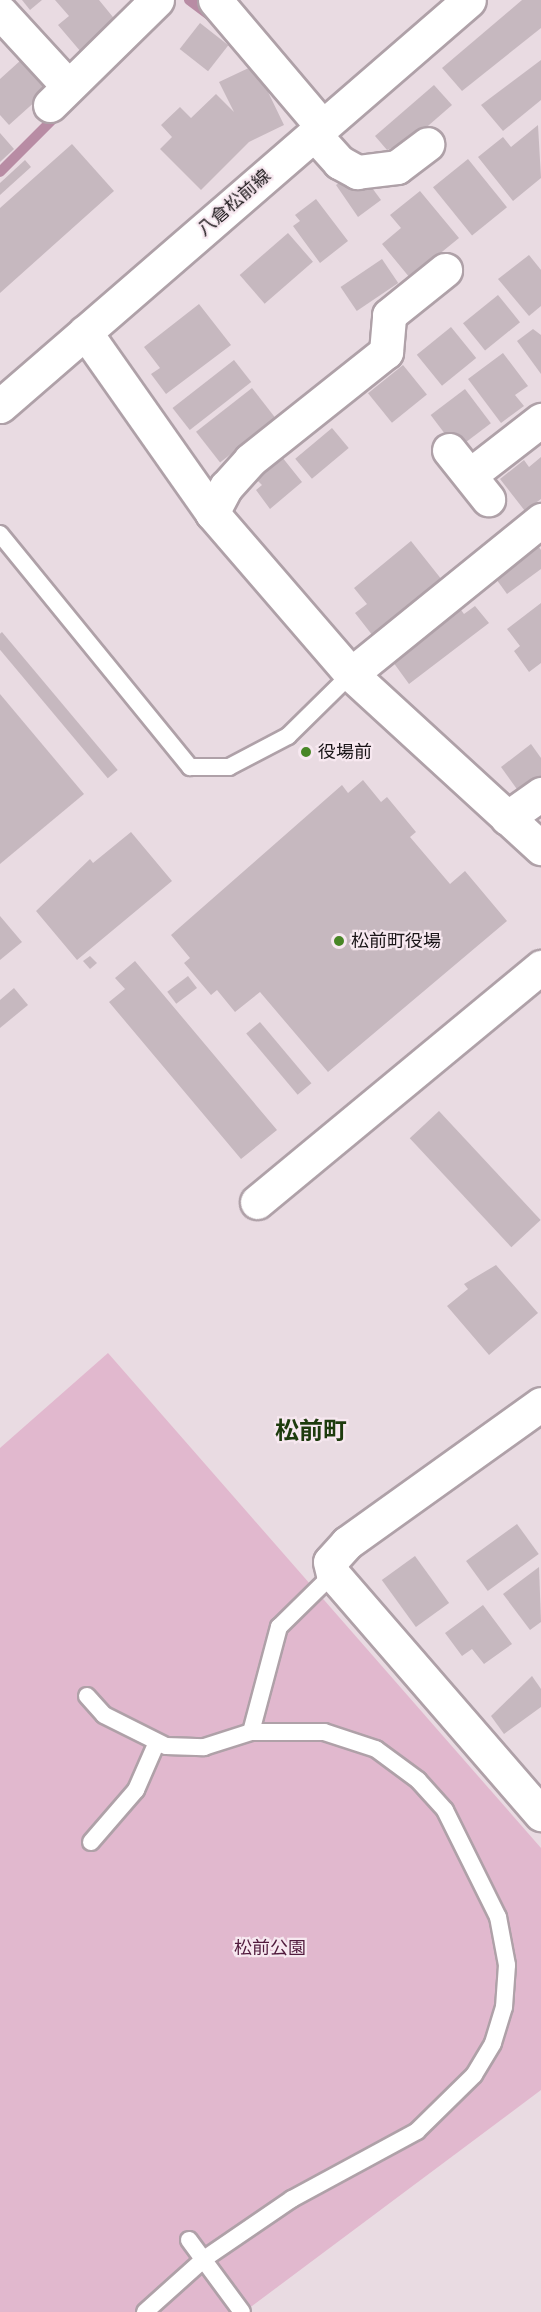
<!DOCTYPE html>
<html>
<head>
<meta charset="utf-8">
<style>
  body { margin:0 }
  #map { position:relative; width:541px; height:2312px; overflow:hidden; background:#e9dbe2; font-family:"IBM Plex Sans","Noto Sans JP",sans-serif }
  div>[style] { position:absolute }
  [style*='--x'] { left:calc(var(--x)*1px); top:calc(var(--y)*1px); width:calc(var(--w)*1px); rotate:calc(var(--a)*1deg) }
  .green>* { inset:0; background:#e1b8ce }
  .stream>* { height:10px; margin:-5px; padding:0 5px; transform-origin:5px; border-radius:5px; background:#b88ca4 }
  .building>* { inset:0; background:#c6b8bf; transform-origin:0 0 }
  .roads { filter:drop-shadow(2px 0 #afa1a8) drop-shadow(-2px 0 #afa1a8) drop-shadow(0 2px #afa1a8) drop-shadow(0 -2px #afa1a8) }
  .service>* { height:16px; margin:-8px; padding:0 8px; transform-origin:8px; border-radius:8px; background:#fff }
  .minor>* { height:33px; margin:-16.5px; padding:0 16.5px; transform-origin:16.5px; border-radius:16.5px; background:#fff }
  .secondary>* { height:33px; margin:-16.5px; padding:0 16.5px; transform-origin:16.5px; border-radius:16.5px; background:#fff }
  .dots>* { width:16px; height:16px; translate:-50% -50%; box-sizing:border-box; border:3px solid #f7e8f0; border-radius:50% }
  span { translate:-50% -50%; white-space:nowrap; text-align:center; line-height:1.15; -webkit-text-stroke:4.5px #f7e8f0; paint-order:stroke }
  .street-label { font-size:18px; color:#191417 }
  .poi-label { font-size:18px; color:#191417 }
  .left { translate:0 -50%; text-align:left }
  .park-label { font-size:18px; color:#511b3d }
  .district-label { font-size:24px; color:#1d3b0d; font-weight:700 }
</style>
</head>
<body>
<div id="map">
  <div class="green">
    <i style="clip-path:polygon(108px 1353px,541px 1848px,541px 2090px,244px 2312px,0 2312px,0 1448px)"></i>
  </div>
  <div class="stream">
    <i style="--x:189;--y:0;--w:30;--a:37"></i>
    <i style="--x:0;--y:172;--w:86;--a:-45"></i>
  </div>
  <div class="building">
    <i style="clip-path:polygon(22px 0,42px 0,30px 10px)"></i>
    <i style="clip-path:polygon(55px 0,99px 0,117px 22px,81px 52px,58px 25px,69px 16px)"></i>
    <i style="clip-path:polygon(522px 0,541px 0,541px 28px,462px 91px,442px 68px)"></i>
    <i style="left:200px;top:23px;width:36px;height:33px;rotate:38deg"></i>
    <i style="clip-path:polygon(21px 60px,48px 90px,9px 125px,0 115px,0 79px)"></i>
    <i style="clip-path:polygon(541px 60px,541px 100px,503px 131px,481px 105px)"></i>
    <i style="clip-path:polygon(255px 65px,284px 125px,249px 142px,201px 190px,160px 149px,172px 137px,161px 125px,180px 107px,191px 118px,216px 94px,234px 112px,219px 82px)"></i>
    <i style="clip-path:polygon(434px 85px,452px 105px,413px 139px,387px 150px,375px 136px)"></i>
    <i style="clip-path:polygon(538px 125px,541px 178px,513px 201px,478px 157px,503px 137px,511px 147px)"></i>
    <i style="clip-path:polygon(0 133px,14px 149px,0 162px)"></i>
    <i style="clip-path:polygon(72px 144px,114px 191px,0 293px,0 208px)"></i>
    <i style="left:468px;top:159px;width:62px;height:45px;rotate:51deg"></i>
    <i style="clip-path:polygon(25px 160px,31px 167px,0 195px,0 183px)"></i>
    <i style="clip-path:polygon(353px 173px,364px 177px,381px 200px,358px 217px,336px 185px)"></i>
    <i style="clip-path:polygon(420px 191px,459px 238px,410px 278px,382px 244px,401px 228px,390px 215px)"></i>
    <i style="clip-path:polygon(316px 199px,348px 241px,320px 263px,293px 226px,300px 221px,295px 215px)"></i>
    <i style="left:288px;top:233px;width:38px;height:64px;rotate:49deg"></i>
    <i style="clip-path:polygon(529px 255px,541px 270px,541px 306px,529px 316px,498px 279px)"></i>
    <i style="left:382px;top:259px;width:29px;height:50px;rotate:56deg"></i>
    <i style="left:498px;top:295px;width:35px;height:45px;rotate:51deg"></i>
    <i style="clip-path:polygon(199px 304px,231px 345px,166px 394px,151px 374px,160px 368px,144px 347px)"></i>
    <i style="left:451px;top:327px;width:40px;height:44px;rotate:51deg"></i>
    <i style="clip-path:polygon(533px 329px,541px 335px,541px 374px,517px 341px)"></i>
    <i style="clip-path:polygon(503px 353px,528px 386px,515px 395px,524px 406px,501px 423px,468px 379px)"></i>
    <i style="left:234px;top:360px;width:28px;height:78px;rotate:52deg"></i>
    <i style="left:403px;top:365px;width:38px;height:45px;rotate:51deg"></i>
    <i style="left:252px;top:388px;width:39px;height:71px;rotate:52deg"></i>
    <i style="left:465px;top:389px;width:43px;height:43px;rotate:53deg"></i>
    <i style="left:332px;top:428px;width:26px;height:48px;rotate:50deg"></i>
    <i style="clip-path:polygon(282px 457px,302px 482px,270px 509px,256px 490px,262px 485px,255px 478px)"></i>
    <i style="clip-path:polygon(541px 457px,541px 499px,525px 511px,500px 479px,524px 460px,529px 467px)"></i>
    <i style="clip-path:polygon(534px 540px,541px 550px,541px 569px,507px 594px,491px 572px)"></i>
    <i style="clip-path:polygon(411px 541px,442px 580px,373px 636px,355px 613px,367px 604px,354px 588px)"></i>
    <i style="clip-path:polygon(453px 599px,464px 614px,475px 606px,489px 623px,409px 684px,385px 651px)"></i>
    <i style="clip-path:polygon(541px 603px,541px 663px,529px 672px,514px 651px,520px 646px,507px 629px)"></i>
    <i style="left:2px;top:632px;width:180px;height:13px;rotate:50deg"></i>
    <i style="clip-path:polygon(0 694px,84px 794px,0 864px)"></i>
    <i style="clip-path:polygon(531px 744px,541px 758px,541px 776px,519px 792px,501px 767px)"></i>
    <i style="clip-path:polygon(363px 780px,381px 802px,387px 797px,416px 832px,410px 837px,450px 884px,465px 871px,507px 921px,328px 1072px,260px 992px,235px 1012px,217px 990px,211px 995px,184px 963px,190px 958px,171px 935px,342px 785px,348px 793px)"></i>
    <i style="clip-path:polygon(131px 832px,172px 881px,77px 960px,36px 911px,90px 859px,93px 863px)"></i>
    <i style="clip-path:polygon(0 916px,22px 942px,0 960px)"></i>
    <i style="clip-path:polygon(90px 956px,97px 963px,90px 969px,83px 961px)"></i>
    <i style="clip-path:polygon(135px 961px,277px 1130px,241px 1159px,109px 1002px,125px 989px,115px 978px)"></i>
    <i style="left:188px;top:976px;width:15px;height:26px;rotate:53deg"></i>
    <i style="clip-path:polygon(14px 988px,28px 1005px,0 1028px,0 1000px)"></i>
    <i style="left:260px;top:1022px;width:80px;height:18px;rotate:50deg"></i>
    <i style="left:439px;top:1111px;width:149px;height:40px;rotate:47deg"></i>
    <i style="clip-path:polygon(496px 1265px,538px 1313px,489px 1355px,447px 1306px,468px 1289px,464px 1284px)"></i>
    <i style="left:517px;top:1524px;width:37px;height:63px;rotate:54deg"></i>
    <i style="left:415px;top:1556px;width:58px;height:41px;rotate:54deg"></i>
    <i style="clip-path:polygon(539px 1567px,541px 1622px,530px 1630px,503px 1594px)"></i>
    <i style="clip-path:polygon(483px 1605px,512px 1644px,484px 1664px,472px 1649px,462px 1656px,445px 1633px)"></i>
    <i style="clip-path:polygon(532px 1676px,541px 1689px,541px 1707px,504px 1734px,491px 1716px)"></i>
  </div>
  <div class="roads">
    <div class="service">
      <i style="--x:0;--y:534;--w:301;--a:50.8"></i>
      <i style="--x:190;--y:767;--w:39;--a:0"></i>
      <i style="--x:229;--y:767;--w:67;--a:-27.7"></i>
      <i style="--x:288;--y:736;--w:88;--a:-44.5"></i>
      <i style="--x:87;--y:1696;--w:25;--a:48"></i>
      <i style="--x:104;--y:1715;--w:69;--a:26.6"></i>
      <i style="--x:166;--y:1746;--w:38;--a:2"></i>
      <i style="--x:204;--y:1747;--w:49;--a:-17.7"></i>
      <i style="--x:91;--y:1842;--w:69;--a:-49.1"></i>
      <i style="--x:136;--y:1790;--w:52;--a:-66.4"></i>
      <i style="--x:189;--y:2240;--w:89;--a:53.6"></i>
      <i style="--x:145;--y:2312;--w:79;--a:-41.9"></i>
      <i style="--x:204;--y:2259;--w:107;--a:-34.3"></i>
      <i style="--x:292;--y:2199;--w:142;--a:-28.5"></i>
      <i style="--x:417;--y:2131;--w:80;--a:-44.5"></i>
      <i style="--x:474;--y:2075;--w:37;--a:-59"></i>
      <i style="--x:493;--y:2043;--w:38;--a:-73"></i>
      <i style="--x:504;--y:2007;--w:42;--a:-85.9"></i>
      <i style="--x:507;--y:1965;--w:49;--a:-100.6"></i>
      <i style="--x:498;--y:1917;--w:119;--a:-116.4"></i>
      <i style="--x:445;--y:1810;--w:40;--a:-132"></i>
      <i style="--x:418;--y:1780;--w:52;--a:-143.6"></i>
      <i style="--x:376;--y:1749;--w:55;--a:-161.9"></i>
      <i style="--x:324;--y:1732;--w:73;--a:180"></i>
      <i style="--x:251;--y:1732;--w:109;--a:-75.1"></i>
      <i style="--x:279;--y:1627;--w:76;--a:-44.5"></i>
    </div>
    <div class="minor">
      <i style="--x:215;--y:0;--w:165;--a:49.7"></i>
      <i style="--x:0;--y:12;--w:100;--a:47.4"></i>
      <i style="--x:50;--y:105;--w:150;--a:-44.5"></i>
      <i style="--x:314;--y:134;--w:38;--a:48"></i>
      <i style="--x:339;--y:162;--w:21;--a:29"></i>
      <i style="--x:357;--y:172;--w:40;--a:-7.1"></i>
      <i style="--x:397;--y:167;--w:38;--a:-37"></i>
      <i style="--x:85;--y:332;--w:221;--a:54.9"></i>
      <i style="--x:212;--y:513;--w:213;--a:49.2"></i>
      <i style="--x:351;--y:674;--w:258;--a:42.5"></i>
      <i style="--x:449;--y:450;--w:63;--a:51.5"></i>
      <i style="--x:470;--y:475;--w:90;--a:-37.8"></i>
      <i style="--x:212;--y:513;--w:30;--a:-62"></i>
      <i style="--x:226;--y:487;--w:36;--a:-48"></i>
      <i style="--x:250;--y:460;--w:174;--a:-38.5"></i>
      <i style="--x:386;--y:352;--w:37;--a:-85"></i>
      <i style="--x:389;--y:315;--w:72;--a:-38.8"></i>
      <i style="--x:351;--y:674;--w:245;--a:-39"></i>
      <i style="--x:507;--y:818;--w:42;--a:-35.2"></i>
      <i style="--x:257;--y:1202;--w:369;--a:-39.6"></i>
      <i style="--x:541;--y:1404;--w:239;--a:144.4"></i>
      <i style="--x:347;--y:1543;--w:25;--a:132"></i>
      <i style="--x:330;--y:1562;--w:12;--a:76"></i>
      <i style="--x:333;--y:1574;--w:318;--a:49.1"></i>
    </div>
    <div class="secondary">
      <i style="--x:0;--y:406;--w:620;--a:-40.88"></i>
    </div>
  </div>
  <div class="dots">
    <i style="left:306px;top:752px;background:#488626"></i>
    <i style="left:339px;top:941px;background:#488626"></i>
  </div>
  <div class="street-label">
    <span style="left:234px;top:203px;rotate:-41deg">八倉松前線</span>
  </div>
  <div class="poi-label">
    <span class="left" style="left:318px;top:752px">役場前</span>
    <span class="left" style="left:351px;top:941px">松前町役場</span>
  </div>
  <div class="park-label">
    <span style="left:270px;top:1948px">松前公園</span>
  </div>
  <div class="district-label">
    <span style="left:311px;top:1431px">松前町</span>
  </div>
</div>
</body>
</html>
